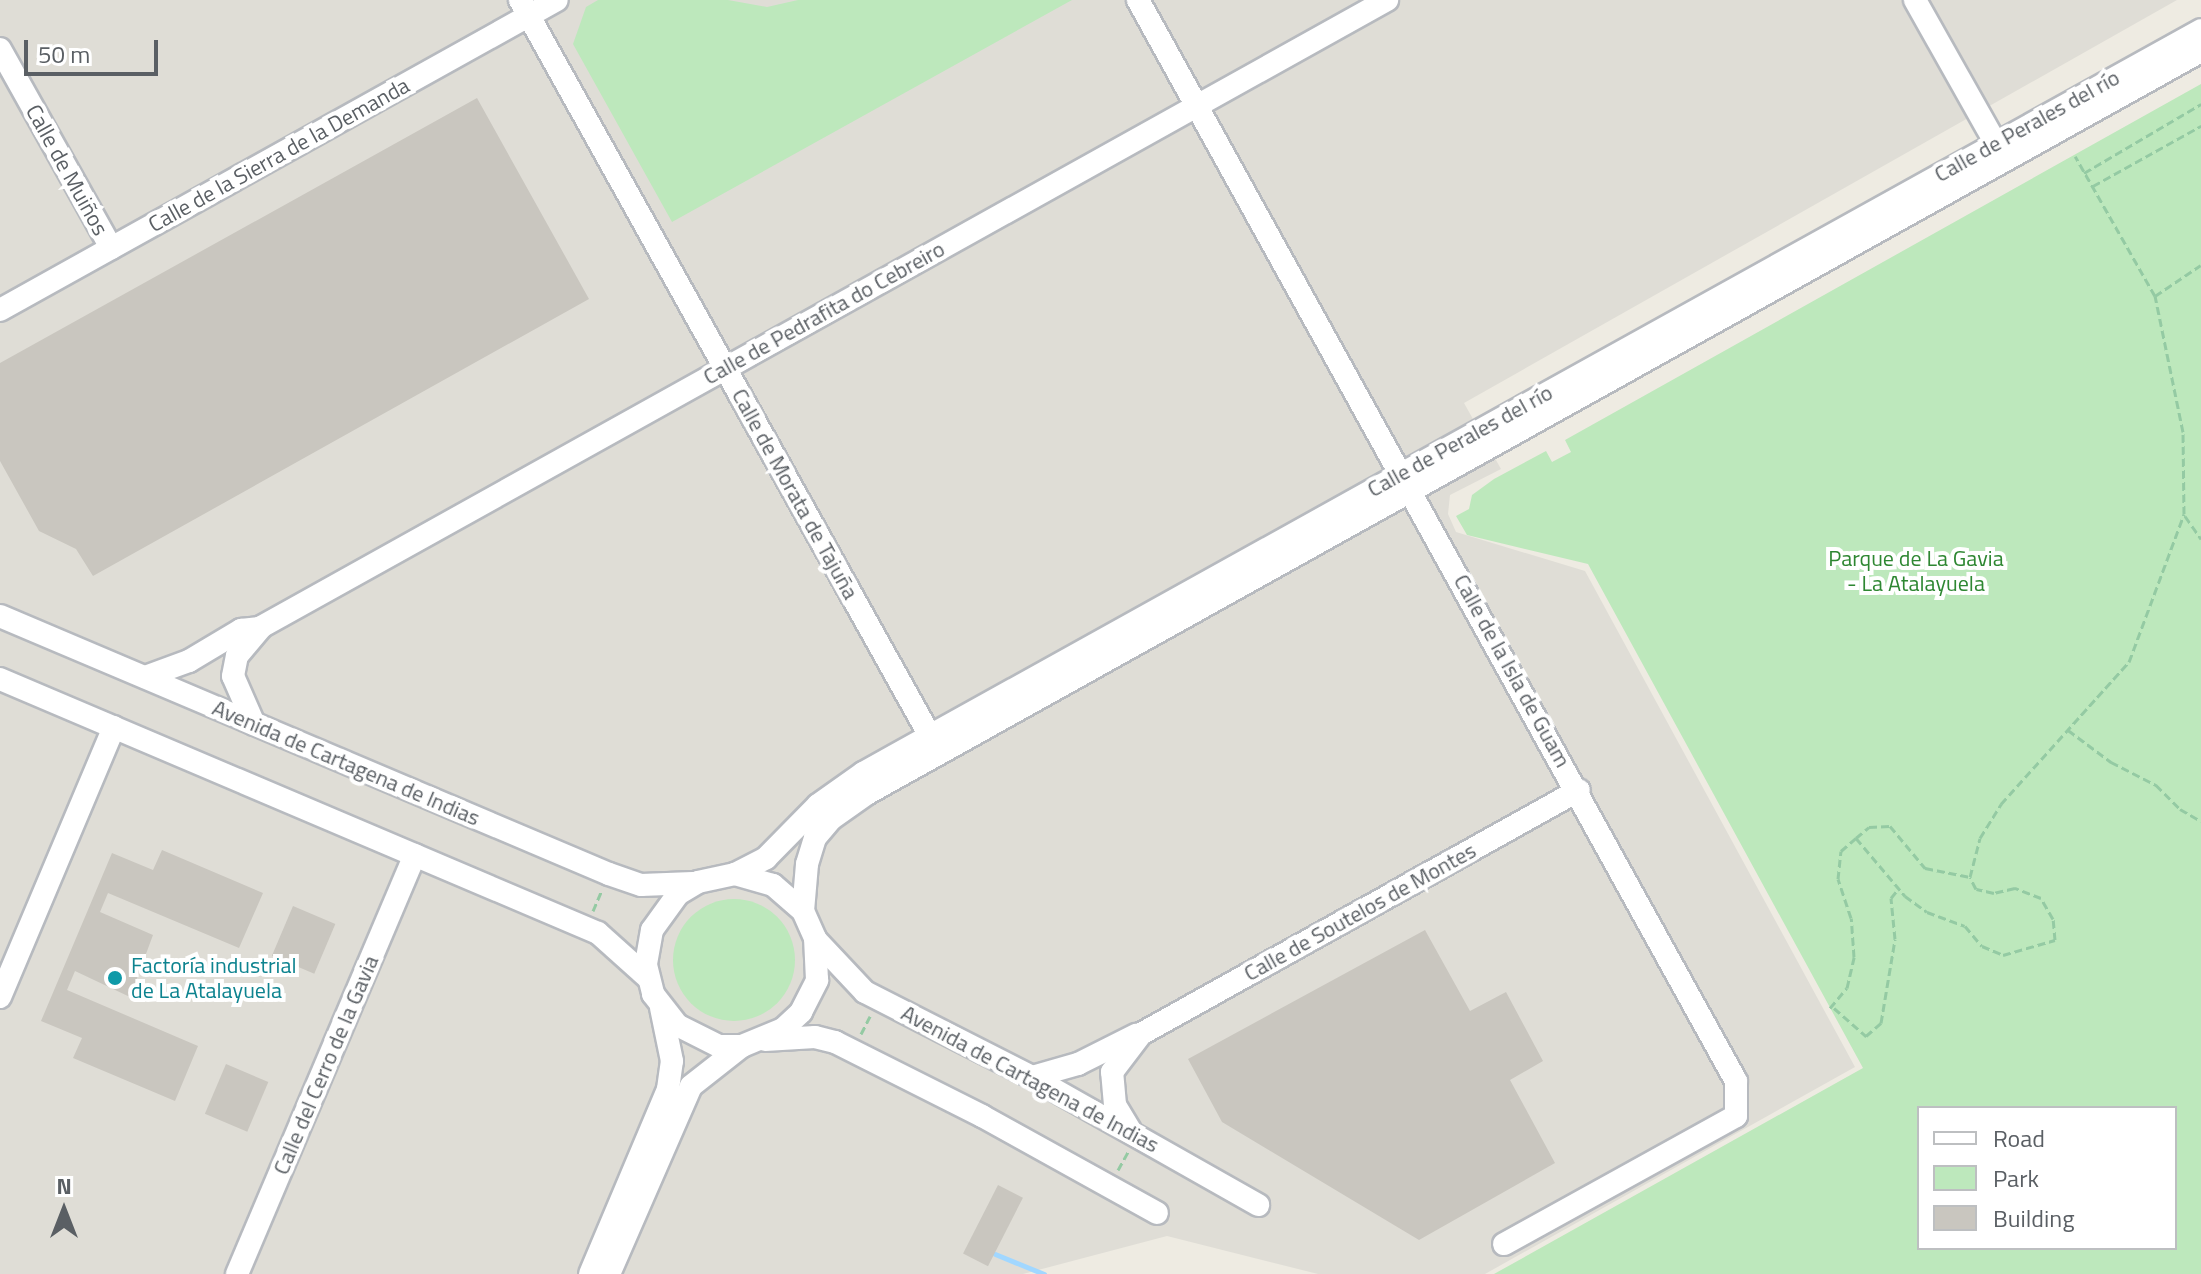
<!DOCTYPE html>
<html>
<head>
<meta charset="utf-8">
<style>
  body { margin:0 }
  #map { position:relative; width:2201px; height:1274px; overflow:hidden; background:#eeebe2; font-family:"Titillium Web",sans-serif }
  div>[style] { position:absolute }
  [style*='--x'] { left:calc(var(--x)*1px); top:calc(var(--y)*1px); width:calc(var(--w)*1px); rotate:calc(var(--a)*1deg) }
  .industrial>* { inset:0; background:#dfddd6 }
  .green>* { inset:0; background:#bde8bc }
  .round { border-radius:50% }
  .stream>* { height:5px; margin:-2.5px; padding:0 2.5px; transform-origin:2.5px; border-radius:2.5px; background:#a1d7ff }
  .building>* { inset:0; background:#c9c6bf; transform-origin:0 0 }
  .path>* { height:3px; margin-top:-1.5px; transform-origin:0; background:repeating-linear-gradient(90deg,#94caa3 0 8px,transparent 0 12px) }
  .roads { filter:drop-shadow(2px 0 #b7babf) drop-shadow(-2px 0 #b7babf) drop-shadow(0 2px #b7babf) drop-shadow(0 -2px #b7babf) }
  .minor>* { height:22px; margin:-11px; padding:0 11px; transform-origin:11px; border-radius:11px; background:#fff }
  .dots>* { width:22px; height:22px; translate:-50% -50%; box-sizing:border-box; border:4px solid #fff; border-radius:50% }
  span { translate:-50% -50%; white-space:nowrap; text-align:center; line-height:1.15; -webkit-text-stroke:8px #fff; paint-order:stroke }
  .street-label { font-size:22px; color:#5a5f64 }
  .park-label { font-size:22px; color:#2e8732 }
  .culture-label { font-size:22px; color:#0d838f }
  .left { translate:0 -50%; text-align:left }
  .legend { position:absolute; left:1917px; top:1106px; width:260px; height:144px; box-sizing:border-box; background:#fff; border:2px solid #bdbfc1; margin:0; padding:10px 14px; list-style:none; font-size:24px; color:#5a5f64 }
  .legend li { display:flex; align-items:center; gap:16px; height:40px }
  .legend b { width:40px; border:2px solid #bdbfc1 }
  .north { position:absolute; left:24px; top:1170px; width:80px; height:80px; -webkit-text-stroke:6px #fff; paint-order:stroke; rotate:0deg; font-size:22px; font-weight:700; line-height:32px; text-align:center; color:#5a5f64 }
  .north::after { content:''; display:block; margin:auto; width:28px; height:36px; background:#5a5f64; clip-path:polygon(50% 0,100% 100%,50% 72%,0 100%) }
  .scale { position:absolute; left:24px; top:40px; width:134px; height:36px; box-sizing:border-box; border:4px solid #5a5f64; border-top:0; padding-left:10px; font-size:24px; line-height:28px; white-space:nowrap; color:#5a5f64; -webkit-text-stroke:6px #fff; paint-order:stroke }
</style>
</head>
<body>
<div id="map">
  <div class="industrial">
    <i style="clip-path:polygon(0 0,2177px 0,1464px 403px,1501px 469px,1450px 495px,1448px 514px,1456px 532px,1585px 571px,1855px 1067px,1485px 1274px,1318px 1274px,1167px 1236px,1023px 1274px,0 1274px)"></i>
  </div>
  <div class="green">
    <i style="clip-path:polygon(598px 0,728px 0,767px 7px,798px 0,1072px 0,672px 222px,573px 44px,586px 7px)"></i>
    <i style="clip-path:polygon(evenodd,2201px 84px,2201px 1274px,1494px 1274px,1863px 1068px,1588px 564px,1467px 535px,1456px 516px,1469px 509px,1472px 495px,1494px 479px,1546px 451px,1552px 462px,1571px 452px,1565px 440px,2201px 84px,1919px 1108px,2175px 1108px,2175px 1248px,1919px 1248px,1919px 1108px)"></i>
    <i class="round" style="left:673px;top:899px;width:122px;height:122px"></i>
  </div>
  <div class="stream">
    <i style="--x:995;--y:1254;--w:53;--a:22.2"></i>
  </div>
  <div class="building">
    <i style="clip-path:polygon(477px 98px,589px 299px,93px 576px,76px 549px,39px 531px,0 461px,0 363px)"></i>
    <i style="clip-path:polygon(162px 850px,263px 893px,239px 948px,108px 893px,100px 912px,153px 935px,130px 997px,75px 971px,67px 990px,198px 1046px,175px 1101px,73px 1058px,82px 1038px,41px 1021px,112px 853px,153px 870px)"></i>
    <i style="left:293px;top:906px;width:46px;height:54px;rotate:23deg"></i>
    <i style="clip-path:polygon(1425px 930px,1470px 1011px,1506px 992px,1543px 1061px,1510px 1080px,1555px 1163px,1419px 1240px,1222px 1122px,1188px 1059px)"></i>
    <i style="left:226px;top:1064px;width:46px;height:54px;rotate:23deg"></i>
    <i style="left:998px;top:1185px;width:28px;height:77px;rotate:27deg"></i>
  </div>
  <div class="path">
    <i style="--x:2084;--y:173;--w:136;--a:-30.5"></i>
    <i style="--x:2093;--y:186;--w:124;--a:-29.1"></i>
    <i style="--x:2155;--y:296;--w:55;--a:-34"></i>
    <i style="--x:2185;--y:516;--w:28;--a:55"></i>
    <i style="--x:2068;--y:730;--w:54;--a:36.7"></i>
    <i style="--x:2111;--y:762;--w:51;--a:27.1"></i>
    <i style="--x:2156;--y:785;--w:34;--a:45"></i>
    <i style="--x:2180;--y:809;--w:24;--a:30"></i>
    <i style="--x:1856;--y:838;--w:17;--a:-40"></i>
    <i style="--x:1869;--y:827;--w:21;--a:-3"></i>
    <i style="--x:1890;--y:826;--w:55;--a:50.2"></i>
    <i style="--x:1925;--y:868;--w:46;--a:11.3"></i>
    <i style="--x:593;--y:911;--w:21;--a:-67"></i>
    <i style="--x:1830;--y:1008;--w:26;--a:-50"></i>
    <i style="--x:1847;--y:988;--w:32;--a:-77"></i>
    <i style="--x:1854;--y:957;--w:39;--a:-94"></i>
    <i style="--x:1851;--y:918;--w:41;--a:-108.4"></i>
    <i style="--x:1838;--y:879;--w:28;--a:-84"></i>
    <i style="--x:1841;--y:851;--w:20;--a:-41"></i>
    <i style="--x:1856;--y:838;--w:76;--a:49.8"></i>
    <i style="--x:1905;--y:896;--w:27;--a:36"></i>
    <i style="--x:1927;--y:912;--w:40;--a:20.2"></i>
    <i style="--x:1965;--y:926;--w:26;--a:50"></i>
    <i style="--x:1982;--y:946;--w:23;--a:23"></i>
    <i style="--x:2003;--y:955;--w:54;--a:-16.1"></i>
    <i style="--x:2055;--y:940;--w:21;--a:-95"></i>
    <i style="--x:2053;--y:919;--w:24;--a:-120"></i>
    <i style="--x:2041;--y:898;--w:28;--a:-159"></i>
    <i style="--x:2015;--y:888;--w:22;--a:167"></i>
    <i style="--x:1994;--y:893;--w:18;--a:-167"></i>
    <i style="--x:1976;--y:889;--w:13;--a:-117"></i>
    <i style="--x:1970;--y:877;--w:40;--a:-75.6"></i>
    <i style="--x:1980;--y:838;--w:40;--a:-58"></i>
    <i style="--x:2001;--y:804;--w:191;--a:-48"></i>
    <i style="--x:2129;--y:662;--w:158;--a:-69.6"></i>
    <i style="--x:2184;--y:514;--w:82;--a:-90.7"></i>
    <i style="--x:2183;--y:432;--w:139;--a:-101.6"></i>
    <i style="--x:2155;--y:296;--w:161;--a:-119.7"></i>
    <i style="--x:1834;--y:1008;--w:43;--a:41.2"></i>
    <i style="--x:1866;--y:1036;--w:20;--a:-41"></i>
    <i style="--x:1881;--y:1023;--w:85;--a:-80.5"></i>
    <i style="--x:1895;--y:939;--w:41;--a:-95.6"></i>
    <i style="--x:1891;--y:898;--w:13;--a:-51"></i>
    <i style="--x:861;--y:1034;--w:20;--a:-63"></i>
    <i style="--x:1118;--y:1170;--w:21;--a:-61"></i>
  </div>
  <div class="roads">
    <div class="minor">
      <i style="--x:520;--y:0;--w:842;--a:60.88"></i>
      <i style="--x:1138;--y:0;--w:1235;--a:61.05"></i>
      <i style="--x:1736;--y:1081;--w:35;--a:90"></i>
      <i style="--x:1736;--y:1116;--w:265;--a:151.1"></i>
      <i style="--x:1915;--y:0;--w:179;--a:60.6"></i>
      <i style="--x:0;--y:49;--w:228;--a:60.8"></i>
      <i style="--x:0;--y:310;--w:637;--a:-29.1"></i>
      <i style="--x:0;--y:616;--w:661;--a:22.96"></i>
      <i style="--x:609;--y:874;--w:34;--a:19"></i>
      <i style="--x:641;--y:885;--w:52;--a:-2.2"></i>
      <i style="--x:145;--y:677;--w:47;--a:-20"></i>
      <i style="--x:189;--y:661;--w:61;--a:-30.8"></i>
      <i style="--x:241;--y:630;--w:19;--a:-6"></i>
      <i style="--x:0;--y:679;--w:650;--a:23.01"></i>
      <i style="--x:598;--y:933;--w:66;--a:41.9"></i>
      <i style="--x:254;--y:724;--w:52;--a:-113.6"></i>
      <i style="--x:233;--y:676;--w:20;--a:-79"></i>
      <i style="--x:237;--y:656;--w:38;--a:-50"></i>
      <i style="--x:261;--y:627;--w:1289;--a:-29.11"></i>
      <i style="--x:735;--y:874;--w:35;--a:-27"></i>
      <i style="--x:766;--y:858;--w:74;--a:-45.5"></i>
      <i style="--x:818;--y:805;--w:55;--a:-35.4"></i>
      <i style="--x:863;--y:773;--w:1530;--a:-29.04"></i>
      <i style="--x:803;--y:911;--w:47;--a:-85.1"></i>
      <i style="--x:807;--y:864;--w:27;--a:-73"></i>
      <i style="--x:815;--y:838;--w:25;--a:-50"></i>
      <i style="--x:831;--y:819;--w:45;--a:-35.1"></i>
      <i style="--x:868;--y:793;--w:1526;--a:-29.1"></i>
      <i style="--x:816;--y:940;--w:71;--a:46.7"></i>
      <i style="--x:865;--y:992;--w:187;--a:27"></i>
      <i style="--x:1032;--y:1077;--w:260;--a:29.5"></i>
      <i style="--x:0;--y:997;--w:293;--a:-67.1"></i>
      <i style="--x:765;--y:1040;--w:50;--a:-3.4"></i>
      <i style="--x:815;--y:1037;--w:21;--a:14"></i>
      <i style="--x:835;--y:1042;--w:165;--a:26.7"></i>
      <i style="--x:982;--y:1116;--w:200;--a:29"></i>
      <i style="--x:1032;--y:1077;--w:48;--a:-15.8"></i>
      <i style="--x:1078;--y:1064;--w:65;--a:-26.6"></i>
      <i style="--x:1130;--y:1130;--w:29;--a:-121"></i>
      <i style="--x:1115;--y:1105;--w:33;--a:-95"></i>
      <i style="--x:1112;--y:1072;--w:48;--a:-52.7"></i>
      <i style="--x:1141;--y:1034;--w:501;--a:-29.12"></i>
      <i style="--x:237;--y:1274;--w:455;--a:-67"></i>
      <i style="--x:590;--y:1274;--w:201;--a:-67.1"></i>
      <i style="--x:668;--y:1089;--w:28;--a:-82"></i>
      <i style="--x:672;--y:1061;--w:54;--a:-101.7"></i>
      <i style="--x:609;--y:1274;--w:205;--a:-66.4"></i>
      <i style="--x:691;--y:1086;--w:65;--a:-38.1"></i>
      <i style="--x:742;--y:1046;--w:44;--a:-22.5"></i>
      <i style="--x:783;--y:1029;--w:25;--a:-43"></i>
      <i style="--x:801;--y:1012;--w:36;--a:-63"></i>
      <i style="--x:817;--y:980;--w:42;--a:-92.7"></i>
      <i style="--x:815;--y:938;--w:30;--a:-114"></i>
      <i style="--x:803;--y:911;--w:40;--a:-139"></i>
      <i style="--x:773;--y:885;--w:40;--a:-164"></i>
      <i style="--x:735;--y:874;--w:38;--a:168"></i>
      <i style="--x:698;--y:882;--w:23;--a:149"></i>
      <i style="--x:678;--y:894;--w:44;--a:125.8"></i>
      <i style="--x:652;--y:930;--w:36;--a:100"></i>
      <i style="--x:646;--y:965;--w:30;--a:76"></i>
      <i style="--x:653;--y:994;--w:39;--a:52"></i>
      <i style="--x:677;--y:1025;--w:47;--a:26.6"></i>
      <i style="--x:719;--y:1046;--w:23;--a:0"></i>
    </div>
  </div>
  <div class="dots">
    <i style="left:115px;top:978px;background:#0f9aa8"></i>
  </div>
  <div class="street-label">
    <span style="left:2027px;top:126px;rotate:-29deg">Calle de Perales del río</span>
    <span style="left:279px;top:155px;rotate:-29deg">Calle de la Sierra de la Demanda</span>
    <span style="left:67px;top:170px;rotate:61deg">Calle de Muiños</span>
    <span style="left:824px;top:313px;rotate:-29deg">Calle de Pedrafita do Cebreiro</span>
    <span style="left:1460px;top:441px;rotate:-29deg">Calle de Perales del río</span>
    <span style="left:795px;top:494px;rotate:61deg">Calle de Morata de Tajuña</span>
    <span style="left:1512px;top:671px;rotate:61deg">Calle de la Isla de Guam</span>
    <span style="left:346px;top:763px;rotate:23deg">Avenida de Cartagena de Indias</span>
    <span style="left:1360px;top:912px;rotate:-29deg">Calle de Soutelos de Montes</span>
    <span style="left:326px;top:1065px;rotate:-67deg">Calle del Cerro de la Gavia</span>
    <span style="left:1030px;top:1079px;rotate:28deg">Avenida de Cartagena de Indias</span>
  </div>
  <div class="park-label">
    <span style="left:1916px;top:571px">Parque de La Gavia<br>- La Atalayuela</span>
  </div>
  <div class="culture-label">
    <span class="left" style="left:131px;top:978px">Factoría industrial<br>de La Atalayuela</span>
  </div>
  <ul class="legend">
  <li><b style="height:10px;background:#fff"></b>Road</li>
  <li><b style="height:22px;background:#bde8bc"></b>Park</li>
  <li><b style="height:22px;background:#c9c6bf"></b>Building</li>
  </ul>
  <div class="north">N</div>
  <div class="scale">50 m</div>
</div>
</body>
</html>
